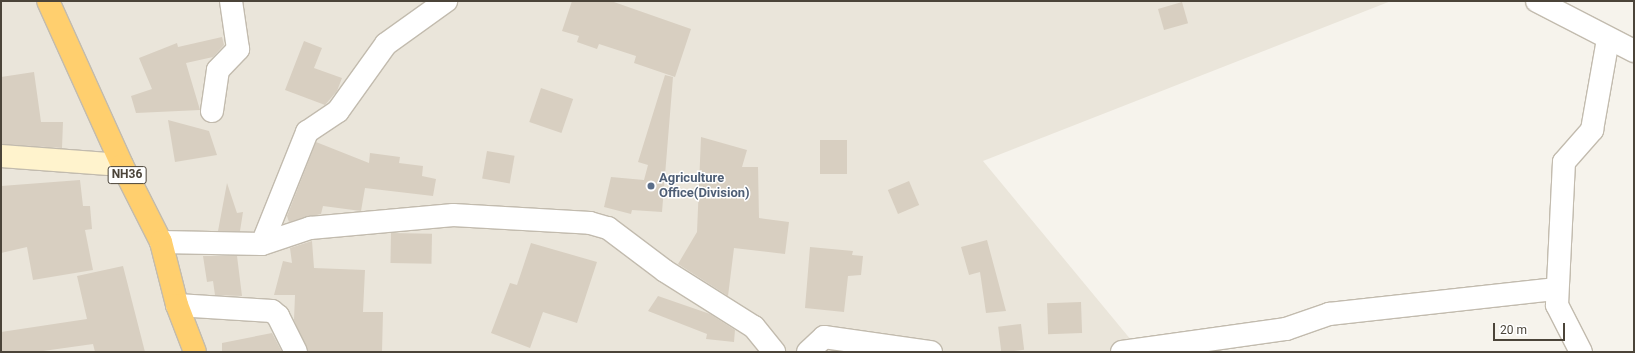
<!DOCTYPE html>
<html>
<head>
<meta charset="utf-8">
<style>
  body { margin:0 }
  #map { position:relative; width:1635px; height:353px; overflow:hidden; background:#f6f3ec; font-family:Roboto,sans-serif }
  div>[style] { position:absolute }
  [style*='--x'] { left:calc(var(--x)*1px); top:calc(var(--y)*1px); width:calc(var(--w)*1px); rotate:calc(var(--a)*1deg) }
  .residential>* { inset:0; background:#eae5da }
  .building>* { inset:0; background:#d8cfc1; transform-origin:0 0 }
  .roads { filter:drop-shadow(1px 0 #c2bbae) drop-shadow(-1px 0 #c2bbae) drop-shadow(0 1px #c2bbae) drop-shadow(0 -1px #c2bbae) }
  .street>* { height:22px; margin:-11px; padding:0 11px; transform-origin:11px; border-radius:11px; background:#fff }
  .secondary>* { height:22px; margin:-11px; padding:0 11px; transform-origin:11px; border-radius:11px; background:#fff3cd }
  .highway>* { height:22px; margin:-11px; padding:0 11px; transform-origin:11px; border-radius:11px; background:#ffcf6e }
  .dots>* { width:11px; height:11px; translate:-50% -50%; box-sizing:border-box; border:2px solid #fff; border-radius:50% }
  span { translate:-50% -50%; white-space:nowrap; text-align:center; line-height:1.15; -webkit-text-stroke:3px #fff; paint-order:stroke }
  .shield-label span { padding:1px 3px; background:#fff; border:1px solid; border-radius:3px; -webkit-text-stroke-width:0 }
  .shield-label { font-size:12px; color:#4b4439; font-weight:700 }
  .service-label { font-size:13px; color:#4e5e75; font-weight:700 }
  .left { translate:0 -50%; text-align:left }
  .frame { position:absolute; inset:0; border:2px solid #4b4439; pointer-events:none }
  .scale { position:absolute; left:1493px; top:323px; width:72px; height:18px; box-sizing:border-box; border:2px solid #4b4439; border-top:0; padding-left:5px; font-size:12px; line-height:14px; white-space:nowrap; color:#4b4439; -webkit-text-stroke:3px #fff; paint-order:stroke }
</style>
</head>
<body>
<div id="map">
  <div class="residential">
    <i style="clip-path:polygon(1px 1px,1391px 1px,983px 161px,1141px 352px,1px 352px)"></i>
  </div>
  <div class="building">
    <i style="clip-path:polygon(572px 1px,611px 1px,691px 29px,675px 77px,634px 63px,636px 56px,599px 44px,597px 49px,577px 42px,579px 36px,562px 31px)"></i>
    <i style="left:1182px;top:2px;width:22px;height:25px;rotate:74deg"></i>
    <i style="clip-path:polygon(222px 37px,224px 45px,213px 57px,186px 63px,200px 110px,136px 113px,131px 96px,152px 89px,139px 58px,177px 43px,178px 47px)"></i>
    <i style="clip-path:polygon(304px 41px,322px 48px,314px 68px,342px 78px,337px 91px,325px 105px,285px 90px)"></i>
    <i style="clip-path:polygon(34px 72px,41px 122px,63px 122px,62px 148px,1px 144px,1px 77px)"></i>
    <i style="clip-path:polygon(665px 75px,673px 77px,662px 212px,632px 210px,631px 214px,604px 207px,611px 177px,644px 180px,648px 165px,638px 162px)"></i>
    <i style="left:541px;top:88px;width:34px;height:36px;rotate:19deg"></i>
    <i style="clip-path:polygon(168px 120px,209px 131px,217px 155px,175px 162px)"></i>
    <i style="clip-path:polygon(701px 137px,747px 150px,742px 167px,758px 167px,759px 218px,789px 222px,785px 254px,734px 248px,728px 296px,678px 264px,697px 232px)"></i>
    <i style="left:820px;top:140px;width:27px;height:34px"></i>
    <i style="clip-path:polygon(316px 142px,369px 163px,370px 153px,400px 157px,399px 163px,423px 166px,422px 176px,436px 179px,433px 196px,365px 188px,361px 211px,323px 206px,321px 214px,289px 222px,287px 216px)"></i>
    <i style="left:487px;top:151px;width:28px;height:28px;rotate:10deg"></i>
    <i style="clip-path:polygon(80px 180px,83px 206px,90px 206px,92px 229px,85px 230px,93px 270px,33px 280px,27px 247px,1px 253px,1px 186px)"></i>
    <i style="left:909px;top:181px;width:26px;height:23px;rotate:67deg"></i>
    <i style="clip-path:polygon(227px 183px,237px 213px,243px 212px,240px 231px,218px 231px)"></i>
    <i style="left:391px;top:233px;width:41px;height:30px;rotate:1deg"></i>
    <i style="clip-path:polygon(987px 240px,1006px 311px,986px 313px,980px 272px,969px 275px,961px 247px)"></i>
    <i style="clip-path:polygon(312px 241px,314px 268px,365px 270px,363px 312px,383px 312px,382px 352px,308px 352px,294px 320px,295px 295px,274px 295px,283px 261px,292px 263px,290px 248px)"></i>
    <i style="clip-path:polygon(531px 243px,597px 262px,577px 323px,543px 312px,530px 348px,491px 333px,510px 283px,517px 285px)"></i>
    <i style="clip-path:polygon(810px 247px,853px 251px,852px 255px,863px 256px,861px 275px,848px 276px,844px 312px,805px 308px)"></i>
    <i style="clip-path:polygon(203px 256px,237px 256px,242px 296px,215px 295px,213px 281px,207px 282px)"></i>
    <i style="clip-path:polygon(123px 266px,145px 352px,95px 352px,93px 344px,36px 352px,1px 352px,1px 332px,87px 319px,77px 276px)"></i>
    <i style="clip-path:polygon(658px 296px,710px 314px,735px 330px,734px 342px,706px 339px,707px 334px,648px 311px)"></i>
    <i style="left:1081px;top:302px;width:31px;height:34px;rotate:88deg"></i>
    <i style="left:1021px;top:324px;width:26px;height:23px;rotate:83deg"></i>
    <i style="clip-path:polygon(272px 333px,282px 352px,222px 352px,222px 343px)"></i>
  </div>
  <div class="roads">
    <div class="street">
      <i style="--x:1537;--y:1;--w:109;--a:27.3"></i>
      <i style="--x:212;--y:111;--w:41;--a:-81.7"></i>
      <i style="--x:218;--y:70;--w:29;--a:-46"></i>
      <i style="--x:238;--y:49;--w:49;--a:-98.3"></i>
      <i style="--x:161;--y:242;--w:101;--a:1.1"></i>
      <i style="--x:262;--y:244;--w:51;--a:-18.4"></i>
      <i style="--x:310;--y:228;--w:144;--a:-5.2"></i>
      <i style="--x:453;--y:215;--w:137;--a:3.3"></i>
      <i style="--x:590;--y:223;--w:19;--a:16"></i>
      <i style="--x:608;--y:228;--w:71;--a:37"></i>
      <i style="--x:665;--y:271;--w:105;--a:32.2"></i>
      <i style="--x:754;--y:327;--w:32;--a:51"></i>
      <i style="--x:262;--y:244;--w:121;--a:-68.1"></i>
      <i style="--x:307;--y:132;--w:37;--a:-34"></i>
      <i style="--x:338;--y:111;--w:82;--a:-54.4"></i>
      <i style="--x:386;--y:44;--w:74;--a:-35.6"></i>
      <i style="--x:177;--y:305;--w:95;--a:3.6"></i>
      <i style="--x:272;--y:311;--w:8;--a:40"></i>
      <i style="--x:278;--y:316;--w:40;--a:63.4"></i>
      <i style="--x:808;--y:352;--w:22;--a:-43"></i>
      <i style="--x:824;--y:337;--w:108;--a:8"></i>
      <i style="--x:1122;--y:352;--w:166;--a:-8"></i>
      <i style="--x:1286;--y:329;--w:46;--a:-19.2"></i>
      <i style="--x:1329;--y:314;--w:229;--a:-6.3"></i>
      <i style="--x:1581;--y:352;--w:53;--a:-117.1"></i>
      <i style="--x:1557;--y:305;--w:143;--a:-87.2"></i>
      <i style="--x:1564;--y:162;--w:43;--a:-48.8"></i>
      <i style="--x:1592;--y:130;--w:92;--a:-80"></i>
    </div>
    <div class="secondary">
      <i style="--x:1;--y:156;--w:121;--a:4.3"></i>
    </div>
    <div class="highway">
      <i style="--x:48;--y:1;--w:180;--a:65.7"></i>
      <i style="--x:122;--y:165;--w:86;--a:63.1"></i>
      <i style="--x:161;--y:242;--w:65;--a:75.7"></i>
      <i style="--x:177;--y:305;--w:50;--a:69"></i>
    </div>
  </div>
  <div class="dots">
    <i style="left:651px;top:186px;background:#5c6f8a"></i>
  </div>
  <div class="shield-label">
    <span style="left:127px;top:175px">NH36</span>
  </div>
  <div class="service-label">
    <span class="left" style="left:659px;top:186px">Agriculture<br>Office(Division)</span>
  </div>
  <div class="frame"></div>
  <div class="scale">20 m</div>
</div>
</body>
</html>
